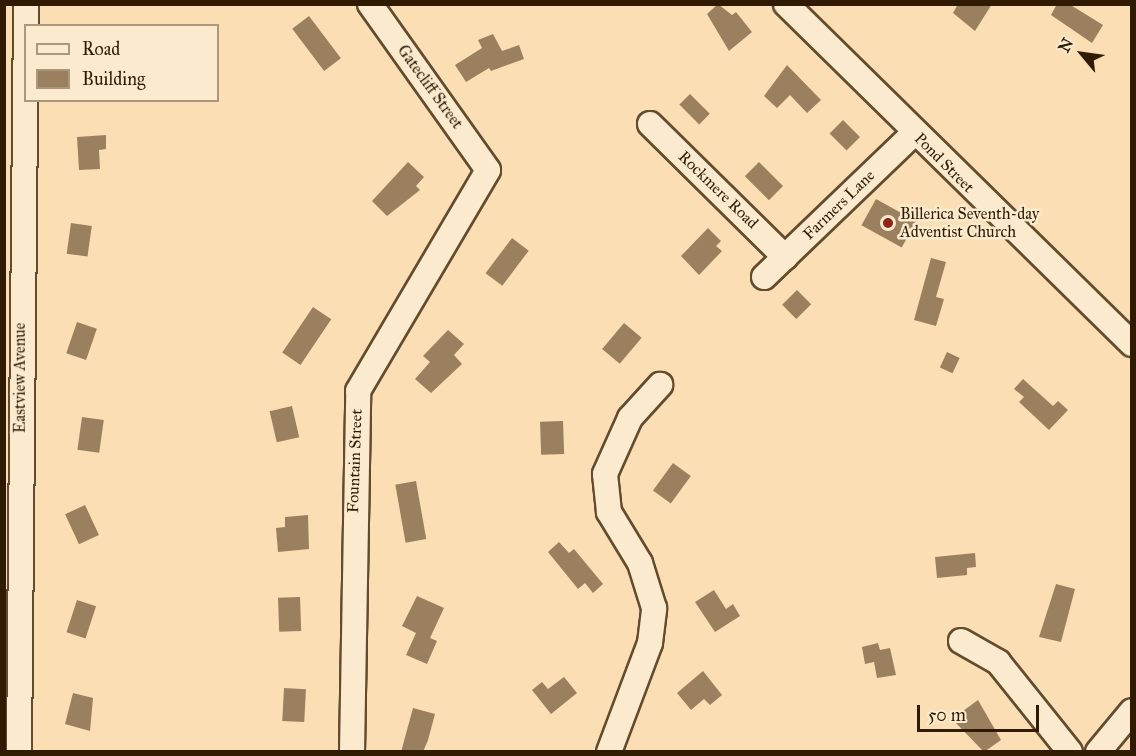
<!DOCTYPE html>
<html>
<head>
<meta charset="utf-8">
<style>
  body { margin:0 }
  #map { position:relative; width:1136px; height:756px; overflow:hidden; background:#fbdeb4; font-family:"IM FELL Great Primer",serif }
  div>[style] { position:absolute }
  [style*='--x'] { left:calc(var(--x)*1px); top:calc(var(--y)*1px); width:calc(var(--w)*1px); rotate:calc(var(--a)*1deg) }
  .building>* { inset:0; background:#9a805f; transform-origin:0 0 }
  .roads { filter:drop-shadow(2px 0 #634c2e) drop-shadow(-2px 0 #634c2e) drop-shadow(0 2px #634c2e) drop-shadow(0 -2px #634c2e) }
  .minor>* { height:24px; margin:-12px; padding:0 12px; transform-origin:12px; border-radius:12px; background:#fceace }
  .dots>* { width:16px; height:16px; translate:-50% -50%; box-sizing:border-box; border:3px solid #fceace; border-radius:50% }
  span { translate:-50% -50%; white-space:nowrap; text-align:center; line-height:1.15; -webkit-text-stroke:5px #fceace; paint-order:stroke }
  .street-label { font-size:16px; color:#301b02 }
  .poi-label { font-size:16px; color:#301b02 }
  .left { translate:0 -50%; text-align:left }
  .frame { position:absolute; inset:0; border:6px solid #301b02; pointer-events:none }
  .legend { position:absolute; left:24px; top:24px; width:195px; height:78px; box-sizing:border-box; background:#fceace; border:2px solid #aa977c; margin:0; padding:8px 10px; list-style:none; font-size:18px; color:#301b02 }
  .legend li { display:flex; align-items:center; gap:12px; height:30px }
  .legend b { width:30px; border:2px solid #aa977c }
  .north { position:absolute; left:1052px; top:24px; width:60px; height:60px; -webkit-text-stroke:4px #fceace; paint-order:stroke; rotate:299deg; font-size:16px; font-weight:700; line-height:24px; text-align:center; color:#301b02 }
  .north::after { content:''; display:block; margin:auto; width:21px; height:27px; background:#301b02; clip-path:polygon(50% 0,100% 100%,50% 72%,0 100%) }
  .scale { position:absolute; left:917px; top:705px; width:122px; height:27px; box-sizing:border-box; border:3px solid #301b02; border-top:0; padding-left:8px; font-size:18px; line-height:21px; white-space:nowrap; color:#301b02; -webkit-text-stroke:4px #fceace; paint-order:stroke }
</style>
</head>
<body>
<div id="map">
  <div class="building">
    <i style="clip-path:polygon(718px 4px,732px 15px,736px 12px,752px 32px,729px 51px,707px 14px)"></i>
    <i style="clip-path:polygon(958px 4px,992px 4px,975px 31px,953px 13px)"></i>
    <i style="clip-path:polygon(1057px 4px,1069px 4px,1103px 25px,1092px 43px,1051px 15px)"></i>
    <i style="left:309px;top:16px;width:53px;height:21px;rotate:53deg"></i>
    <i style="clip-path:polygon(493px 34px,502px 51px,519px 45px,524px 59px,491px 71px,489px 68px,466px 82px,455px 65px,482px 48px,478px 40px)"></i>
    <i style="clip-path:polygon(787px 65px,821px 100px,807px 113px,790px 95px,777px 108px,764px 96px)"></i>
    <i style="left:690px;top:94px;width:28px;height:15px;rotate:45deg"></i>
    <i style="left:843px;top:120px;width:24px;height:19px;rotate:45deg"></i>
    <i style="clip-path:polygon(106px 135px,106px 149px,99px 150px,100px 169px,79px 170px,77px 137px)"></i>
    <i style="clip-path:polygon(408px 162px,424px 177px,416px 186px,420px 190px,387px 216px,372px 201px)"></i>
    <i style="left:759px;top:162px;width:34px;height:20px;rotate:45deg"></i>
    <i style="left:876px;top:199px;width:46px;height:30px;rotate:29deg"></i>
    <i style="left:71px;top:223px;width:21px;height:31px;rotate:8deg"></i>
    <i style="clip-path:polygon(708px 228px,721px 241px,716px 246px,722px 251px,699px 275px,681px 256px)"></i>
    <i style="left:512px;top:238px;width:21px;height:44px;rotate:37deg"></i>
    <i style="clip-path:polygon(931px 258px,946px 262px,936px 297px,944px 299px,936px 326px,914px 320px)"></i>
    <i style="left:797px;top:290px;width:20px;height:21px;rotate:45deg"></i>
    <i style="left:313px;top:307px;width:22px;height:55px;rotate:34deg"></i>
    <i style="left:77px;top:322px;width:21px;height:33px;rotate:19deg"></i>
    <i style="left:624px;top:323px;width:23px;height:34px;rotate:40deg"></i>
    <i style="clip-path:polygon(448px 330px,464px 344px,454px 355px,462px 364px,431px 393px,415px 379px,430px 362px,423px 356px)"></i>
    <i style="left:947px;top:352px;width:14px;height:17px;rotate:25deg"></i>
    <i style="clip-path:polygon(1023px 379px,1053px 406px,1058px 401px,1068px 410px,1049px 430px,1019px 402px,1024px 397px,1014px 389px)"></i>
    <i style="left:292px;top:406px;width:32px;height:23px;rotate:77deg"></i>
    <i style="left:82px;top:417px;width:22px;height:33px;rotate:8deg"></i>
    <i style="left:563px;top:421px;width:33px;height:23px;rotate:88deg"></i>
    <i style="left:673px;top:463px;width:22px;height:34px;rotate:36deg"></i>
    <i style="left:416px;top:481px;width:59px;height:21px;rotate:80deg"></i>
    <i style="left:85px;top:505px;width:33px;height:22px;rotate:65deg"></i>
    <i style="clip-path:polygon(308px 515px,309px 549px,278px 552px,276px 528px,285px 527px,285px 517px)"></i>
    <i style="clip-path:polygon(559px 542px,569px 553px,574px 549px,603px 584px,593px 593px,585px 583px,578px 589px,548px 552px)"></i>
    <i style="clip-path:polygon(975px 553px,976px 567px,967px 568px,967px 575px,937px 578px,935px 557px)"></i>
    <i style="clip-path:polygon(1056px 584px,1075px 589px,1061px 642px,1039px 637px)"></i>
    <i style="clip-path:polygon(714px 590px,726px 609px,733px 604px,740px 616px,715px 632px,695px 602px)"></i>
    <i style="clip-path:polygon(417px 596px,444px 608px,430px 638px,437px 641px,427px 664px,406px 655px,416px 633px,402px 626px)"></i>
    <i style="left:300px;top:597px;width:34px;height:22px;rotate:88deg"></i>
    <i style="left:77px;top:600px;width:20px;height:34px;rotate:18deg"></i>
    <i style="clip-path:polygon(878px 643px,880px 650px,890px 648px,896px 675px,877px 678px,874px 662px,865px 664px,862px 647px)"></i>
    <i style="clip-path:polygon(703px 671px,722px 695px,710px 705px,704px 699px,691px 710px,677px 693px)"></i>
    <i style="clip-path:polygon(564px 677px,577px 693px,551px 714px,532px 690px,542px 682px,548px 689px)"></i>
    <i style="left:284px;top:688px;width:22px;height:33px;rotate:3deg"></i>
    <i style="clip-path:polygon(73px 693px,93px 698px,90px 731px,65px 724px)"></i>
    <i style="clip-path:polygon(978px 700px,1001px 740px,984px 752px,952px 719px)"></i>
    <i style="clip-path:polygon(413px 708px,435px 714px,428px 740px,423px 752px,401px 752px)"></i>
  </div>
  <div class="roads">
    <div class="minor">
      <i style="--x:786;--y:4;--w:485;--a:44.5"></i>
      <i style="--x:650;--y:124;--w:190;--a:44.6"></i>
      <i style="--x:764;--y:277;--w:208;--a:-43.8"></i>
      <i style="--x:961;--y:641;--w:43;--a:29.6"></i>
      <i style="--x:998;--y:662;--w:115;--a:51.3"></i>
      <i style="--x:19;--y:752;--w:748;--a:-89.46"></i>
      <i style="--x:352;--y:752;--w:361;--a:-89"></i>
      <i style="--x:358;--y:391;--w:256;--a:-59.5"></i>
      <i style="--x:488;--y:170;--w:204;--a:-125.4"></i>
      <i style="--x:609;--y:752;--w:116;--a:-69.4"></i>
      <i style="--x:650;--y:643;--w:35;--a:-83"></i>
      <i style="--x:654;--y:608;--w:47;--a:-107.3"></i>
      <i style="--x:640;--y:563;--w:60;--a:-121.3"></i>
      <i style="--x:609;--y:512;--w:38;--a:-96"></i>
      <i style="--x:605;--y:474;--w:61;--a:-65.9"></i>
      <i style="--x:630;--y:418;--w:45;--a:-47.7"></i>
      <i style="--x:1098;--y:752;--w:53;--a:-50.3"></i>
    </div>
  </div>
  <div class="dots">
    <i style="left:888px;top:223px;background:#8f2418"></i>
  </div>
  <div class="street-label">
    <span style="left:430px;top:87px;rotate:54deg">Gatecliff Street</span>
    <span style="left:944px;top:163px;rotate:45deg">Pond Street</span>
    <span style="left:718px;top:190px;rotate:44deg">Rockmere Road</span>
    <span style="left:839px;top:205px;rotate:-44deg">Farmers Lane</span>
    <span style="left:20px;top:378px;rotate:-90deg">Eastview Avenue</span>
    <span style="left:355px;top:461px;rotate:-88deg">Fountain Street</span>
  </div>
  <div class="poi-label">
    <span class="left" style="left:900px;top:223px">Billerica Seventh-day<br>Adventist Church</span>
  </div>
  <div class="frame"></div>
  <ul class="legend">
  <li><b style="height:8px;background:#fceace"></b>Road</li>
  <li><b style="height:16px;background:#9a805f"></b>Building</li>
  </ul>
  <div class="north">N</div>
  <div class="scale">50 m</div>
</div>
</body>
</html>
